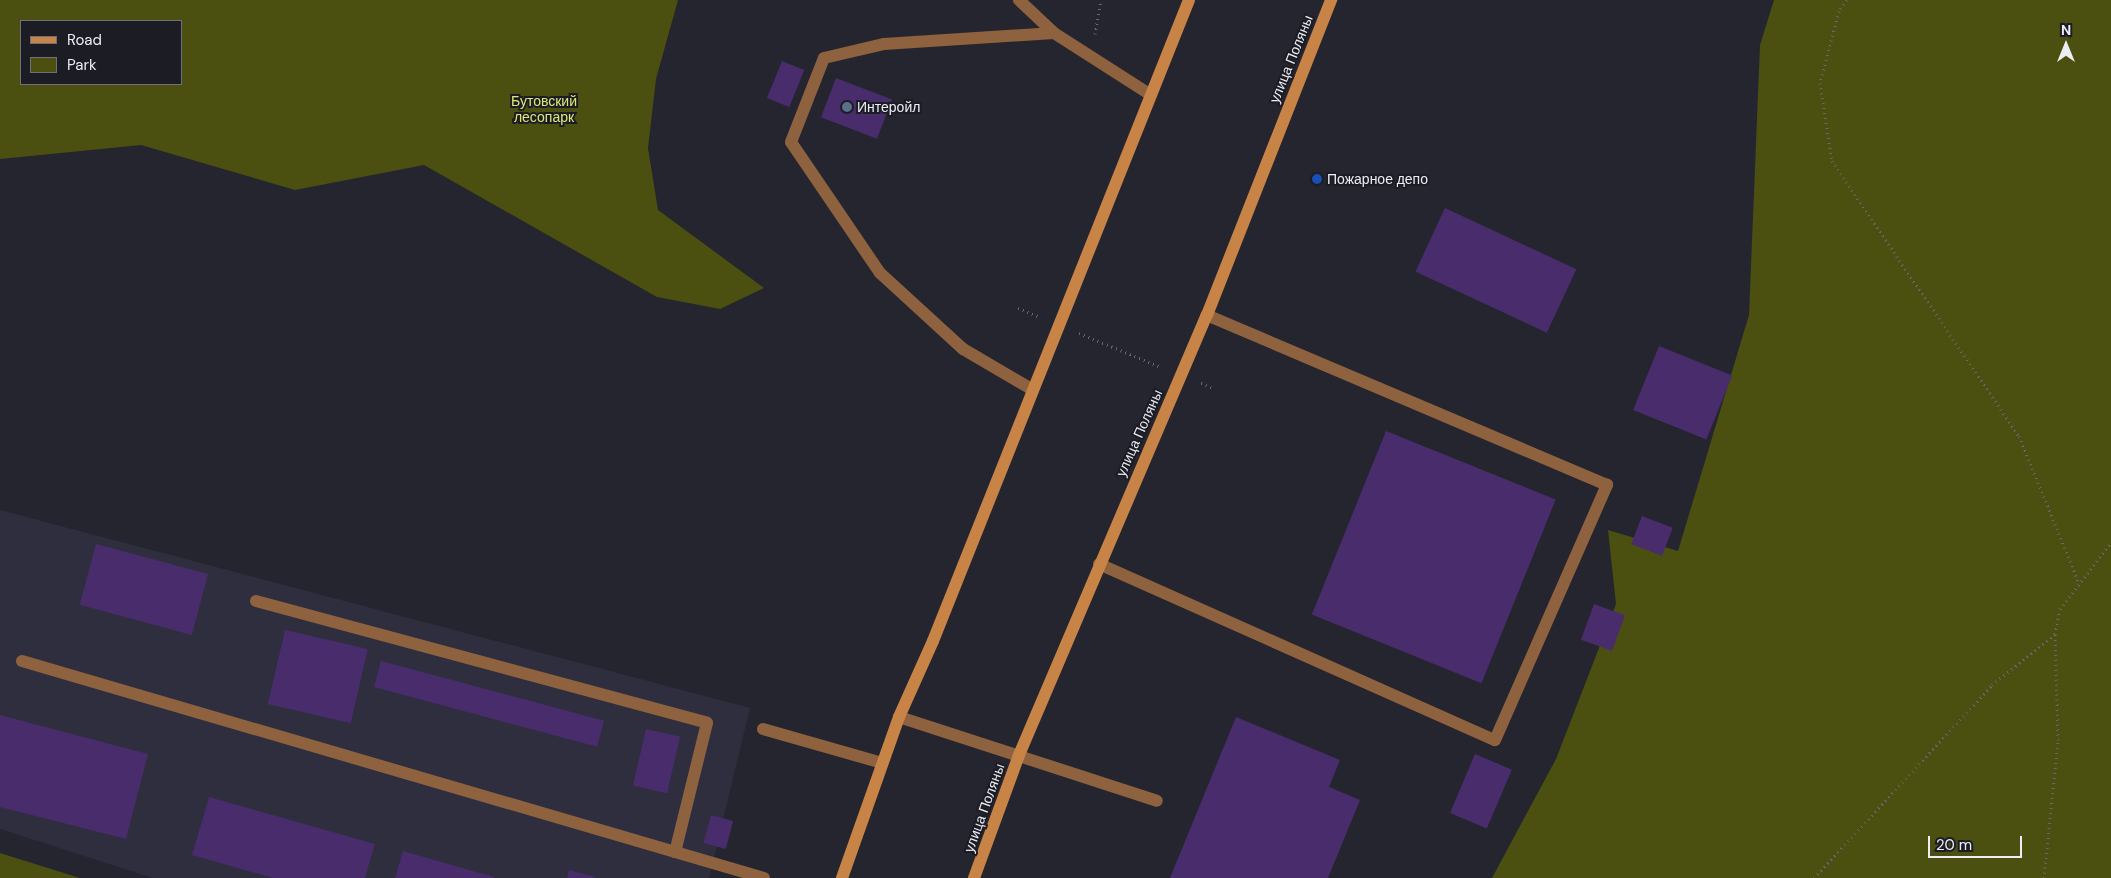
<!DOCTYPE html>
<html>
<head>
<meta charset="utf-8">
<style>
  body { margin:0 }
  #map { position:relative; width:2111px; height:878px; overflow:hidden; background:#25252f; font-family:"DM Sans",sans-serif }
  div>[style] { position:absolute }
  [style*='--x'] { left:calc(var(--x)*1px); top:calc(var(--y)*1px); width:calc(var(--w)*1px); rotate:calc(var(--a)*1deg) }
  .built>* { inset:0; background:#2e2e3e }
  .green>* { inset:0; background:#4b4f10 }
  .building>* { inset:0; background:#492c6c; transform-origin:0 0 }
  .path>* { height:3px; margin-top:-1.5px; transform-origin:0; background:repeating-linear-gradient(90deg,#686871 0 1px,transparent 0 5px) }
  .lane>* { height:12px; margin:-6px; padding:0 6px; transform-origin:6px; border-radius:6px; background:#8e623e }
  .secondary>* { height:12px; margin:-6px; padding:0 6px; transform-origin:6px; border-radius:6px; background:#c88347 }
  .dots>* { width:14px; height:14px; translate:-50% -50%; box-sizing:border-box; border:2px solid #1c1c25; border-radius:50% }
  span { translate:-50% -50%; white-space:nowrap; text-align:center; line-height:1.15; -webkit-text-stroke:4px #1c1c25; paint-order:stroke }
  .street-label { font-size:14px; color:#ededf4 }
  .park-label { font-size:14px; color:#dfe877 }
  .poi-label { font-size:14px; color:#ededf4 }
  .left { translate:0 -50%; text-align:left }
  .legend { position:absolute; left:20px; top:20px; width:162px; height:65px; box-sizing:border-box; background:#1c1c25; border:1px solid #707078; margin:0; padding:6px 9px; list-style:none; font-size:15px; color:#ededf4 }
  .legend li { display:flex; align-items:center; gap:10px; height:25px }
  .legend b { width:25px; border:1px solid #707078 }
  .north { position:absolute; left:2041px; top:20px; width:50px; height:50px; -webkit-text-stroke:4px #1c1c25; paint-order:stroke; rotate:0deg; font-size:14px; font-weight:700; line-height:20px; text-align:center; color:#ededf4 }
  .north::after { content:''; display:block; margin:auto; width:18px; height:22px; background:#ededf4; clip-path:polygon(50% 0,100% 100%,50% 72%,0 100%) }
  .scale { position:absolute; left:1928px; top:836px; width:94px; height:22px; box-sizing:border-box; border:2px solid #ededf4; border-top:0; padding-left:6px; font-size:15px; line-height:18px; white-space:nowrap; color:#ededf4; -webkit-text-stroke:4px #1c1c25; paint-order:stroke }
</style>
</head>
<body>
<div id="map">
  <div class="built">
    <i style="clip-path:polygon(0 510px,750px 708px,709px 878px,153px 878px,0 829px)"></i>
  </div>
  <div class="green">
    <i style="clip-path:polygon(evenodd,0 0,678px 0,656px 79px,648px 148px,658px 210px,764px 288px,720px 309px,657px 297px,424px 165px,295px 190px,141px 145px,0 159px,0 0,181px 21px,181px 84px,21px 84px,21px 21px,181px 21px)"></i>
    <i style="clip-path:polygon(1774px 0,2111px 0,2111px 878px,1492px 878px,1556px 759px,1616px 604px,1608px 530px,1678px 551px,1749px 315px,1760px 45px)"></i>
    <i style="clip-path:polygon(0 853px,80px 878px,0 878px)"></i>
  </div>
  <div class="building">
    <i style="left:782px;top:61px;width:24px;height:40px;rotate:22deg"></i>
    <i style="left:836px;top:78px;width:60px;height:42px;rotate:21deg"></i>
    <i style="left:1445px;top:208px;width:145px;height:70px;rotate:25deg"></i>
    <i style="left:1659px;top:346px;width:79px;height:69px;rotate:22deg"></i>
    <i style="left:1386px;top:431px;width:183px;height:198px;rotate:22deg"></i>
    <i style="left:1642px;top:516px;width:33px;height:30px;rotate:21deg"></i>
    <i style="left:96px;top:544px;width:116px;height:63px;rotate:15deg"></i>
    <i style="left:1594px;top:604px;width:33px;height:38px;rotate:20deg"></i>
    <i style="left:285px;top:630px;width:85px;height:76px;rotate:13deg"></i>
    <i style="left:381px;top:661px;width:231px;height:27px;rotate:15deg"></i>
    <i style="clip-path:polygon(0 715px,148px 754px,126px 839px,0 807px)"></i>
    <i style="clip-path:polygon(1236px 717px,1340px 760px,1329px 787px,1360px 800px,1328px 878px,1170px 878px)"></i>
    <i style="left:646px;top:729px;width:35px;height:58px;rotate:13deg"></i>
    <i style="left:1475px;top:754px;width:40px;height:64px;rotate:23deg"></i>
    <i style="clip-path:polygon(209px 797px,375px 844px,365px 878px,273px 878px,192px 855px)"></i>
    <i style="left:711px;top:815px;width:23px;height:29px;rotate:15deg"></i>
    <i style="clip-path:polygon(403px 851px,494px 877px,494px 878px,395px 878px)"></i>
    <i style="clip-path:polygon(569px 870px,595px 877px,594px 878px,567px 878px)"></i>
  </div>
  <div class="path">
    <i style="--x:1847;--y:0;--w:14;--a:126"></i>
    <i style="--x:1839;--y:11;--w:74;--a:104.8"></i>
    <i style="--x:1820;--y:83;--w:79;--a:81.3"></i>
    <i style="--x:1832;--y:161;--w:333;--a:55.8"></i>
    <i style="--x:2019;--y:436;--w:159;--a:67.8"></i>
    <i style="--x:1095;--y:34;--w:35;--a:-80"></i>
    <i style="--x:1018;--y:308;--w:22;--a:22"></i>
    <i style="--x:1079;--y:333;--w:89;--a:22.5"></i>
    <i style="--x:1201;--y:383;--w:13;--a:23"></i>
    <i style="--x:1814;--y:878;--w:263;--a:-47.3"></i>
    <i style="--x:1992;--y:685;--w:81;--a:-39"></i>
    <i style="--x:2044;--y:878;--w:139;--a:-84.2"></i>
    <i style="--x:2058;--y:740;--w:106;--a:-91.6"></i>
    <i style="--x:2055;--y:634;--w:25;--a:-79"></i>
    <i style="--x:2060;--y:609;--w:84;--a:-52.7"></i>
  </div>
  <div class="lane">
    <i style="--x:1019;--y:0;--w:48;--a:43.3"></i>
    <i style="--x:1054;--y:33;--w:115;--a:32.6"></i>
    <i style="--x:1033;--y:390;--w:81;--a:-149.6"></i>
    <i style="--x:963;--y:349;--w:113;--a:-137.5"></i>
    <i style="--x:880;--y:273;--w:158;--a:-124.2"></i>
    <i style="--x:791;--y:142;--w:90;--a:-68.6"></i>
    <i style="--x:824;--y:58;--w:62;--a:-13.1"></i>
    <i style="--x:884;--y:44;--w:170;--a:-3.7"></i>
    <i style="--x:1099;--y:564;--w:433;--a:24"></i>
    <i style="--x:1495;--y:740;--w:279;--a:-66.3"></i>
    <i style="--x:1607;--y:485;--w:435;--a:-157"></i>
    <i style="--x:256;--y:601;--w:467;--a:15.1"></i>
    <i style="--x:707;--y:723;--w:133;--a:103.9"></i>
    <i style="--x:22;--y:661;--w:773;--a:16.3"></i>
    <i style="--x:899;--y:717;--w:271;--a:18"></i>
    <i style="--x:763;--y:729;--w:124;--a:15.9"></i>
  </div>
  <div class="secondary">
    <i style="--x:842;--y:878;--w:171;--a:-70.5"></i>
    <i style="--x:899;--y:717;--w:83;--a:-65.9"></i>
    <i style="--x:933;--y:641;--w:690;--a:-68.23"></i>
    <i style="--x:974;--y:878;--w:131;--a:-69.9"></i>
    <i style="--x:1019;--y:755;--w:478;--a:-66.9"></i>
    <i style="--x:1207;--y:315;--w:339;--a:-68.5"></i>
  </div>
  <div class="dots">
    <i style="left:847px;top:107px;background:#5c6f8a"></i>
    <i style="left:1317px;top:179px;background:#1a4fb4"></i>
  </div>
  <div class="street-label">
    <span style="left:1291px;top:59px;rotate:-68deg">улица Поляны</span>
    <span style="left:1139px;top:433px;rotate:-66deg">улица Поляны</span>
    <span style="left:984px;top:808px;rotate:-70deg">улица Поляны</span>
  </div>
  <div class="park-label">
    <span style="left:544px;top:109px">Бутовский<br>лесопарк</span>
  </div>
  <div class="poi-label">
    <span class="left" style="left:857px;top:107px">Интеройл</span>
    <span class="left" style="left:1327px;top:179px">Пожарное депо</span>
  </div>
  <ul class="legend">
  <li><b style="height:6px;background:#c88347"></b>Road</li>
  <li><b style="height:14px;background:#4b4f10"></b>Park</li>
  </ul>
  <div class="north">N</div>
  <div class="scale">20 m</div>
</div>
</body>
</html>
